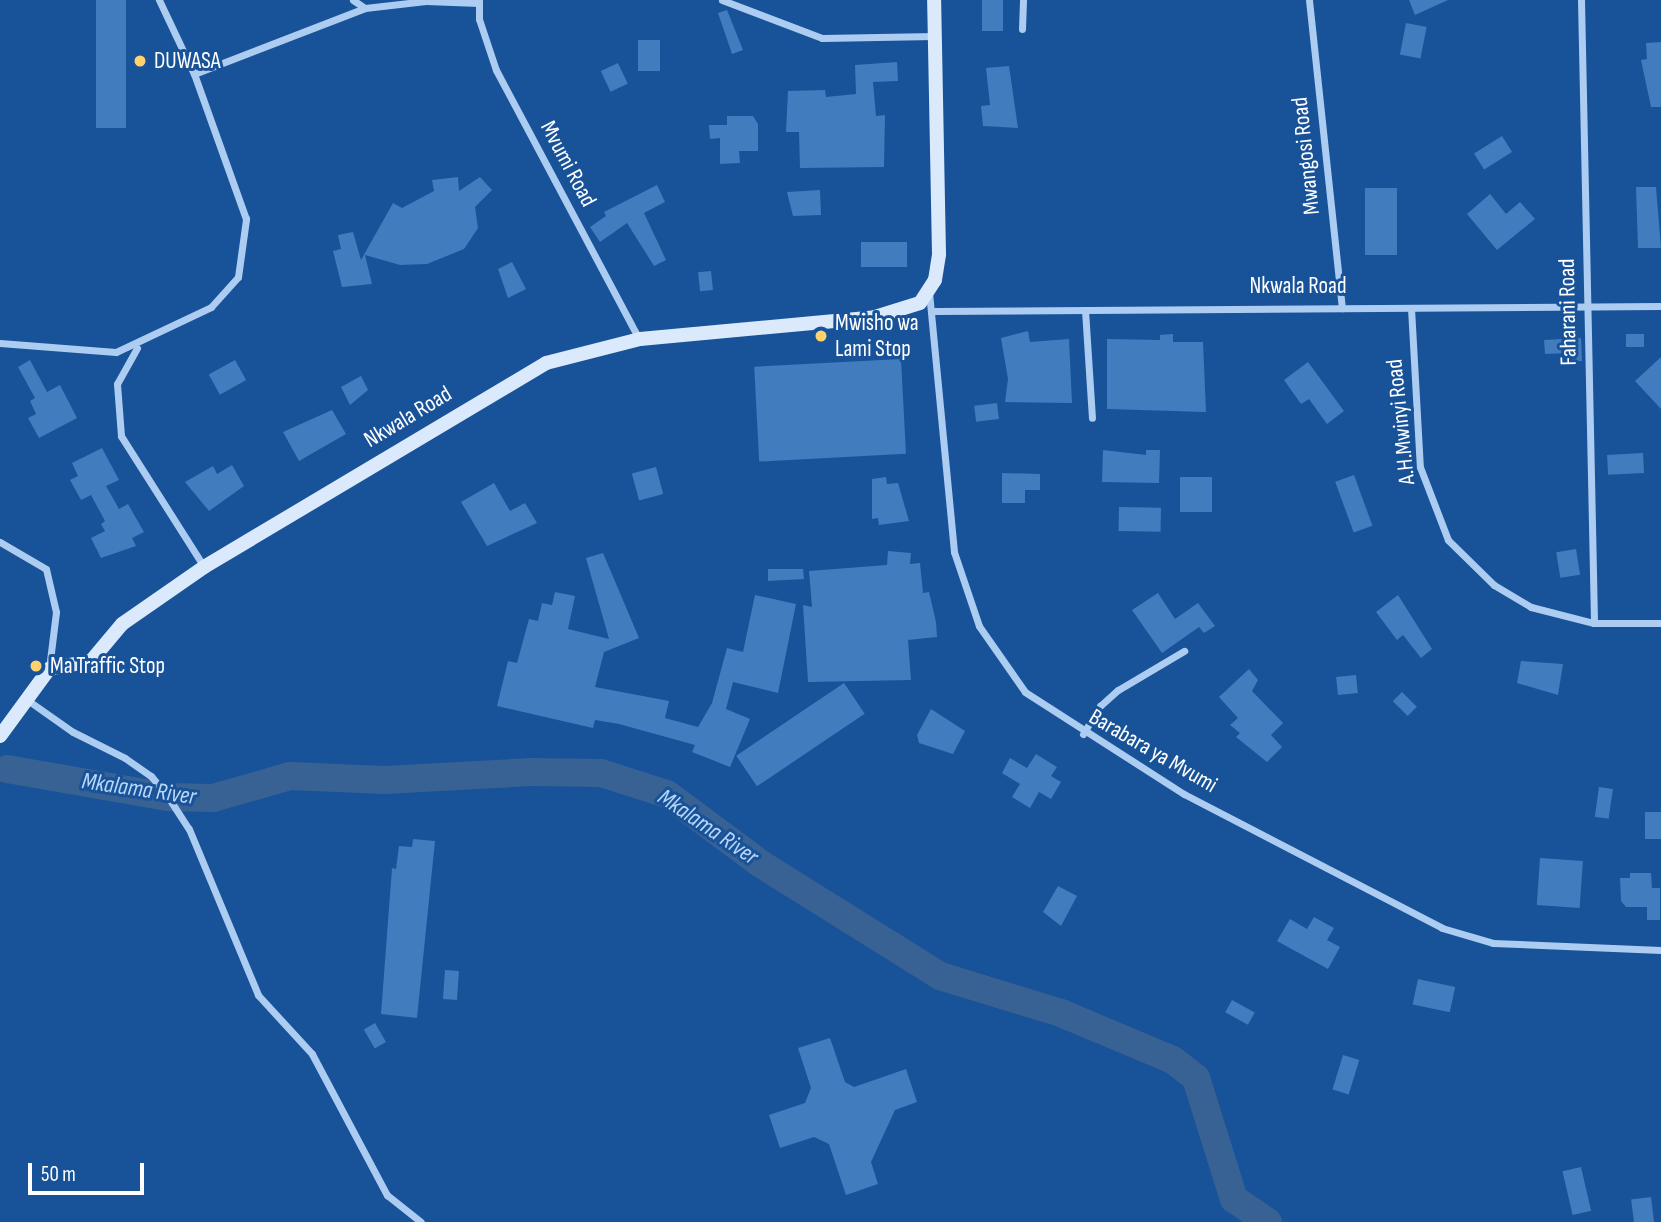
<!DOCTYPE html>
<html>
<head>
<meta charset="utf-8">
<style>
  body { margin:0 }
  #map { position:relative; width:1661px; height:1222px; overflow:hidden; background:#185298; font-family:"Sofia Sans Condensed",sans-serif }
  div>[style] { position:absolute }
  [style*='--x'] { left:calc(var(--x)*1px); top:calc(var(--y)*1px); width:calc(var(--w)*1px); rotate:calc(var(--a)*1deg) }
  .river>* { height:28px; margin:-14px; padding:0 14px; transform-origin:14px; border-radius:14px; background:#396294 }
  .building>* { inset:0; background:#417cbf; transform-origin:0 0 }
  .street>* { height:7px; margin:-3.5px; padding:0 3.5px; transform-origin:3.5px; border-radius:3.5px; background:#accdf1 }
  .secondary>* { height:14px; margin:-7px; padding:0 7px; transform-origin:7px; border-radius:7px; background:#dae9fc }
  .dots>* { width:19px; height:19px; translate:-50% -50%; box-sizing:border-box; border:4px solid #185298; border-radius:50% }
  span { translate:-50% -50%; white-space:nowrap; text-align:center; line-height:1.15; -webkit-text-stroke:6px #185298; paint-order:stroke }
  .poi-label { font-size:23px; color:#fff }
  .left { translate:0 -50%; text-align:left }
  .street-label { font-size:23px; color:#fff }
  .water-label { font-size:24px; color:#b9d7f8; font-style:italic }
  .scale { position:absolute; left:28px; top:1163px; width:116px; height:32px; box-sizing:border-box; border:4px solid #fff; border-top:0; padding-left:9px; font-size:21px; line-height:24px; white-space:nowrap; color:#fff; -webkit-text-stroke:5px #185298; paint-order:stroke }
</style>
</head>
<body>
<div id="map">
  <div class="river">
    <i style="--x:7;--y:769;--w:163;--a:9.9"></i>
    <i style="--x:168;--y:797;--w:45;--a:1.3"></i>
    <i style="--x:213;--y:798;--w:80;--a:-15.9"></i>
    <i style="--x:290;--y:776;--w:95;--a:2.4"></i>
    <i style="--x:385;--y:780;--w:146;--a:-3.1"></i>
    <i style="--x:531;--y:772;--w:70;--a:0.8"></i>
    <i style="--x:601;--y:773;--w:69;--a:17.7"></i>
    <i style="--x:667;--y:794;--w:117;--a:36.7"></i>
    <i style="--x:761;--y:864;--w:211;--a:32"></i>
    <i style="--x:940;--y:976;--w:127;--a:17"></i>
    <i style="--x:1061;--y:1013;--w:121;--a:22.8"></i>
    <i style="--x:1173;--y:1060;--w:29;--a:38"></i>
    <i style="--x:1196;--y:1078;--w:127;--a:72.6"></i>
    <i style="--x:1234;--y:1199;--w:41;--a:34.1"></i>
  </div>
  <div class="building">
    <i style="left:96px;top:0;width:30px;height:128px"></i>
    <i style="left:982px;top:0;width:21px;height:31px"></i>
    <i style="clip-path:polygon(1409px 0,1448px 0,1415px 15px)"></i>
    <i style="clip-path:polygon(727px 10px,743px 50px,732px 54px,718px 13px)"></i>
    <i style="left:1406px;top:23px;width:21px;height:32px;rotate:11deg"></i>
    <i style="left:660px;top:40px;width:31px;height:22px;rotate:90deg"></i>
    <i style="clip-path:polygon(1661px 42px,1661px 107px,1651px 107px,1641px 60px,1647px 59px,1646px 43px)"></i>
    <i style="clip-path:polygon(897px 62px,898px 81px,873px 82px,876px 116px,885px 115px,884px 167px,800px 168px,799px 132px,786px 132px,788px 91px,825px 90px,826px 97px,856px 94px,855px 65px)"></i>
    <i style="left:618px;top:63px;width:23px;height:19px;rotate:65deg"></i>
    <i style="clip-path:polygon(1009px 66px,1018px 128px,983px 126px,981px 106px,990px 105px,986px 68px)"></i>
    <i style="clip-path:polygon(727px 116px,753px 116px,758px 124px,758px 151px,739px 151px,740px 163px,720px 164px,720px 138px,710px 139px,709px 125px,727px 125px)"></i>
    <i style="left:1502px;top:136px;width:19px;height:33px;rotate:58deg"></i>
    <i style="clip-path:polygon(458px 177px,459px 191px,480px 177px,492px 190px,475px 207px,478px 228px,464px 249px,427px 264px,400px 265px,365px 255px,372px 284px,342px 287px,333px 251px,341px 249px,338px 235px,353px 232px,361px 260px,393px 203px,402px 208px,434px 191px,432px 180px)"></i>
    <i style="clip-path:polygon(657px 185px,665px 202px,644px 213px,666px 260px,654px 266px,627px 223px,600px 242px,590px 227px,606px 216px,604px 212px)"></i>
    <i style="clip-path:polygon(1636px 187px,1656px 187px,1661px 248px,1638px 248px)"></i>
    <i style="left:1365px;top:188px;width:32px;height:67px"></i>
    <i style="clip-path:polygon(820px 190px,821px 215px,793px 216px,787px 192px)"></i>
    <i style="clip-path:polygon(1490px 194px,1506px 214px,1520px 202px,1535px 219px,1497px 250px,1467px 214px)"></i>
    <i style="left:907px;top:242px;width:25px;height:46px;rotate:90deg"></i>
    <i style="clip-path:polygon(512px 262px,526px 289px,508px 298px,498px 269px)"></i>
    <i style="left:711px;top:271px;width:19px;height:13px;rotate:84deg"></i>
    <i style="clip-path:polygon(1028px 331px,1030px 342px,1069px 339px,1072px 403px,1005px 402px,1008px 379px,1001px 338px)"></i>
    <i style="clip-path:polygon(1173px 334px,1173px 342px,1203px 342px,1206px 412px,1107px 409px,1107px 339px,1160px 340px,1160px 335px)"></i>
    <i style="left:1626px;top:334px;width:18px;height:13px"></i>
    <i style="clip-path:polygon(1581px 338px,1582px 361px,1571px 361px,1570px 353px,1545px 354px,1544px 340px)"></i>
    <i style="clip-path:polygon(1661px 357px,1661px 409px,1635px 381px)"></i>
    <i style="left:901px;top:359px;width:95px;height:147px;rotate:87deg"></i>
    <i style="clip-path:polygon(30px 360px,47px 392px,60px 385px,77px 418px,39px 438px,28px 418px,36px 414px,30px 401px,35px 398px,18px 367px)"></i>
    <i style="left:235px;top:360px;width:23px;height:30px;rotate:61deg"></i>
    <i style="clip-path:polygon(1308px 362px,1344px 411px,1327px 424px,1309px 399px,1301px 404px,1284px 380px)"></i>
    <i style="clip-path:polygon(361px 376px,368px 390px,350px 405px,341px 387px)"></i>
    <i style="left:997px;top:403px;width:16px;height:23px;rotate:83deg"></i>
    <i style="clip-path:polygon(332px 410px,346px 434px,299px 461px,283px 432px)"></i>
    <i style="clip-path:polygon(102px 448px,119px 480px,106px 486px,119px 509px,128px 504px,144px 532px,132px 538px,136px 546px,101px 558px,91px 538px,105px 531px,101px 524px,105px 521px,91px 495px,81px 500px,70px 480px,78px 476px,72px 463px)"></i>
    <i style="clip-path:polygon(1103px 450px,1146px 455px,1146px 450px,1160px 450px,1159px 483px,1102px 482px)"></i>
    <i style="left:1643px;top:453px;width:20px;height:36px;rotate:87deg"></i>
    <i style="clip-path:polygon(232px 465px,244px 486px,209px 511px,185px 482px,213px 466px,217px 474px)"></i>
    <i style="left:656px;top:467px;width:28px;height:25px;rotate:75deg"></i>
    <i style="clip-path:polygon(1002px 473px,1040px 474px,1040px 490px,1025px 490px,1025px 503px,1002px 503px)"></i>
    <i style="left:1354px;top:475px;width:54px;height:20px;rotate:70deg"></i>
    <i style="clip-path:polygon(886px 477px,887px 484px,898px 483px,909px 521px,879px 525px,878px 518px,872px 519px,872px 479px)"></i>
    <i style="left:1212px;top:477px;width:35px;height:32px;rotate:90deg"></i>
    <i style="clip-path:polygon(494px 483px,510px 511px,525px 503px,537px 523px,487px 546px,461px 502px)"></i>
    <i style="left:1119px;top:507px;width:42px;height:24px;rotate:1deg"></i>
    <i style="left:1576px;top:549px;width:26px;height:20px;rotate:81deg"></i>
    <i style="clip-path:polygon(888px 551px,911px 553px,910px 564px,920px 563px,923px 593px,929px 592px,936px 622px,937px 637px,908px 640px,911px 680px,808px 682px,803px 605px,812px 607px,809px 571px,887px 565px)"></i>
    <i style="clip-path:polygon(603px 553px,639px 638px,604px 652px,595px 687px,669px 701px,665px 718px,698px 727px,712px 703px,727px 648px,743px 652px,755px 595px,796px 604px,778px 693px,733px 682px,726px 709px,750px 719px,730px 767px,692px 752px,695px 745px,619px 724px,595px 720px,593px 728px,497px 706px,508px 661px,517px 663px,529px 619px,538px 621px,542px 603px,552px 605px,555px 592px,575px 596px,568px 629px,609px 639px,586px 558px)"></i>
    <i style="clip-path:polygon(768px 569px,803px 569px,804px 579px,768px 581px)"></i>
    <i style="clip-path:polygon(1158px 593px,1175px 619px,1198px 603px,1215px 626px,1204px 633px,1199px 627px,1162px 653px,1132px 610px)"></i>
    <i style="clip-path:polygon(1398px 595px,1432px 649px,1421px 658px,1403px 635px,1397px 640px,1376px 612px)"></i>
    <i style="clip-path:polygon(1521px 661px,1563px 664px,1558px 695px,1517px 683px)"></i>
    <i style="clip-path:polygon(1249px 669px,1258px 680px,1252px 691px,1283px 723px,1271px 735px,1282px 747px,1267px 762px,1236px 737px,1240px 733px,1230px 725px,1238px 718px,1219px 697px)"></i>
    <i style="left:1356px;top:675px;width:18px;height:20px;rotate:84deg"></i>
    <i style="left:844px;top:683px;width:37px;height:130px;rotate:56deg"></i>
    <i style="left:1402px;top:692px;width:21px;height:13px;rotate:45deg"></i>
    <i style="clip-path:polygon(931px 709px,965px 731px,953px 754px,919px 743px,917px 735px)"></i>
    <i style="clip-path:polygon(1036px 754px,1057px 767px,1051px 776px,1061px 782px,1051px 799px,1039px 792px,1030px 808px,1012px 797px,1020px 784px,1002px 773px,1010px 758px,1027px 768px)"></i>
    <i style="left:1599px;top:787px;width:14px;height:30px;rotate:8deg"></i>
    <i style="left:1645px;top:812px;width:16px;height:27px"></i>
    <i style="clip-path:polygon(413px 839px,435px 841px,417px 1018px,381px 1014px,392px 868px,396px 869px,399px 846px,412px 847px)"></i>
    <i style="left:1540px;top:858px;width:43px;height:47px;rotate:4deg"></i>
    <i style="clip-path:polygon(1630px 873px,1651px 873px,1652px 888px,1660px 888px,1660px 920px,1647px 920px,1647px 907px,1626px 907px,1621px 901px,1620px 878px,1630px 878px)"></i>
    <i style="clip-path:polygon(1058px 886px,1077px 896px,1061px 926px,1043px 912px)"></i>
    <i style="clip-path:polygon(1314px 917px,1334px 928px,1327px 940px,1340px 947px,1328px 969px,1277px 941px,1290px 919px,1307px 929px)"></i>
    <i style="left:445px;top:970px;width:14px;height:29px;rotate:4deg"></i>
    <i style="left:1418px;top:979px;width:38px;height:26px;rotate:12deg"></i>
    <i style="left:1232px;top:1000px;width:26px;height:14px;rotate:29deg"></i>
    <i style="left:375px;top:1023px;width:22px;height:13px;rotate:60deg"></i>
    <i style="clip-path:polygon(830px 1038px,845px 1082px,854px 1087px,906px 1069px,917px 1102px,895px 1110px,871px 1162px,878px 1184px,846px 1195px,829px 1144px,814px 1137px,780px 1148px,769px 1115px,805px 1103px,811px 1088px,798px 1048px)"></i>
    <i style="left:1343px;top:1055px;width:17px;height:36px;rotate:17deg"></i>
    <i style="left:1581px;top:1167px;width:45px;height:19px;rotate:77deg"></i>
    <i style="left:1651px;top:1197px;width:25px;height:20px;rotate:83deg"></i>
  </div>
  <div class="street">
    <i style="--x:353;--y:0;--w:14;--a:34"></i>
    <i style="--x:479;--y:0;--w:19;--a:90"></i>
    <i style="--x:479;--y:19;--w:54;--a:71.6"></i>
    <i style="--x:496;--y:70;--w:305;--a:62"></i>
    <i style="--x:722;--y:0;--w:107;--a:20.8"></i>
    <i style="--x:822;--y:38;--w:112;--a:-1"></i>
    <i style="--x:1309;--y:0;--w:310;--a:83.9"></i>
    <i style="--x:1581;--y:0;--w:623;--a:88.8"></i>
    <i style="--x:1022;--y:29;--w:29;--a:-88"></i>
    <i style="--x:194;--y:74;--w:183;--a:-21.1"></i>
    <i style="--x:365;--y:8;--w:61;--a:-6.5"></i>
    <i style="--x:426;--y:1;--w:53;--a:2.2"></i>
    <i style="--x:929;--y:292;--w:261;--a:84.5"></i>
    <i style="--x:954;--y:552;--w:78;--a:71.3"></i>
    <i style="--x:979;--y:626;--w:80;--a:55.1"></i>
    <i style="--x:1025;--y:692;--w:189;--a:32.7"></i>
    <i style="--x:1184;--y:794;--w:291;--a:27.4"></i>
    <i style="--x:1442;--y:928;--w:53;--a:16.4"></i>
    <i style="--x:1493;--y:943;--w:168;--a:2.4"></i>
    <i style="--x:1411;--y:308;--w:159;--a:86.8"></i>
    <i style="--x:1420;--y:467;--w:78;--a:69"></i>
    <i style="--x:1448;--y:540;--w:64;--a:44.4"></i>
    <i style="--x:1494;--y:585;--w:43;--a:30.7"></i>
    <i style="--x:1531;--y:607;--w:65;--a:14.3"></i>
    <i style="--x:1594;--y:623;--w:67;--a:0"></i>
    <i style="--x:1085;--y:310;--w:108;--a:86.3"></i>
    <i style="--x:935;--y:311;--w:726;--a:-0.39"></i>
    <i style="--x:0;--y:343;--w:116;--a:4.4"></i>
    <i style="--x:116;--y:352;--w:105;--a:-25.3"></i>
    <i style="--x:211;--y:307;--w:40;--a:-48"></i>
    <i style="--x:238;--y:277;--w:59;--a:-82.1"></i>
    <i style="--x:246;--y:219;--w:154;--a:-109.7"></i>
    <i style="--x:194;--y:74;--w:82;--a:-115.3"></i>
    <i style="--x:137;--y:348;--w:41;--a:119.1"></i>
    <i style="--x:117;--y:384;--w:52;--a:85.6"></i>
    <i style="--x:121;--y:436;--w:155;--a:57.6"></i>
    <i style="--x:0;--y:542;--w:53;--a:30.4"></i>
    <i style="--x:46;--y:569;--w:44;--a:76.9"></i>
    <i style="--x:56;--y:612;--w:56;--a:97.1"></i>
    <i style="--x:26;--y:699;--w:57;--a:35.1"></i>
    <i style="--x:73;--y:732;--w:58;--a:26.6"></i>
    <i style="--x:125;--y:758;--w:32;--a:35"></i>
    <i style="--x:151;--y:776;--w:27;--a:51"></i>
    <i style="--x:168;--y:797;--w:38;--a:57"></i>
    <i style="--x:189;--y:829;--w:180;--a:67.4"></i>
    <i style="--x:258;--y:995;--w:80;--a:47.5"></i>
    <i style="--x:312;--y:1054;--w:160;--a:62"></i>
    <i style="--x:387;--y:1195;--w:43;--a:38.5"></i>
    <i style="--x:1083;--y:734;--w:33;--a:-59"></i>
    <i style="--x:1100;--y:706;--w:24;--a:-42"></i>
    <i style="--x:1118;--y:690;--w:77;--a:-30.6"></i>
  </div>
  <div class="secondary">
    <i style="--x:0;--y:736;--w:83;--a:-53.8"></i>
    <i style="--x:49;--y:669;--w:43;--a:-10.8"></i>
    <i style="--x:91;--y:661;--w:48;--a:-50"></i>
    <i style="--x:122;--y:624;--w:100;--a:-34.8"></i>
    <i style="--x:204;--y:567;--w:398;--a:-30.8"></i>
    <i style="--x:546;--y:363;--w:97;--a:-14.3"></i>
    <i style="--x:640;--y:339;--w:236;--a:-5.3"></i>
    <i style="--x:875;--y:317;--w:47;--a:-17.3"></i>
    <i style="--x:920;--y:303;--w:27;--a:-57"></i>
    <i style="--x:935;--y:280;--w:26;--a:-81"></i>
    <i style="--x:939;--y:254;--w:254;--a:-91.1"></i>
  </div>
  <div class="dots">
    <i style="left:140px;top:61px;background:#ffd26c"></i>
    <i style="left:821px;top:336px;background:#ffd26c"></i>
    <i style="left:36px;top:666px;background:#ffd26c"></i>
  </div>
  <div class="poi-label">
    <span class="left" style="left:154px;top:61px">DUWASA</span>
    <span class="left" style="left:835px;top:336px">Mwisho wa<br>Lami Stop</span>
    <span class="left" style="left:50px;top:666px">Ma Traffic Stop</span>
  </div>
  <div class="street-label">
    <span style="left:1306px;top:156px;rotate:-96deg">Mwangosi Road</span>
    <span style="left:568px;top:164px;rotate:62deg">Mvumi Road</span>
    <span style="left:1298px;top:286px">Nkwala Road</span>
    <span style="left:1568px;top:312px;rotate:-91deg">Faharani Road</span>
    <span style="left:408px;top:417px;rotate:-31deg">Nkwala Road</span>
    <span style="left:1401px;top:422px;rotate:-96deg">A.H.Mwinyi Road</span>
    <span style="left:1153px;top:751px;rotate:30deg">Barabara ya Mvumi</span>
  </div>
  <div class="water-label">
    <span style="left:139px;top:789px;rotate:8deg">Mkalama River</span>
    <span style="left:708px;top:827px;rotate:34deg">Mkalama River</span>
  </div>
  <div class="scale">50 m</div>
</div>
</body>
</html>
